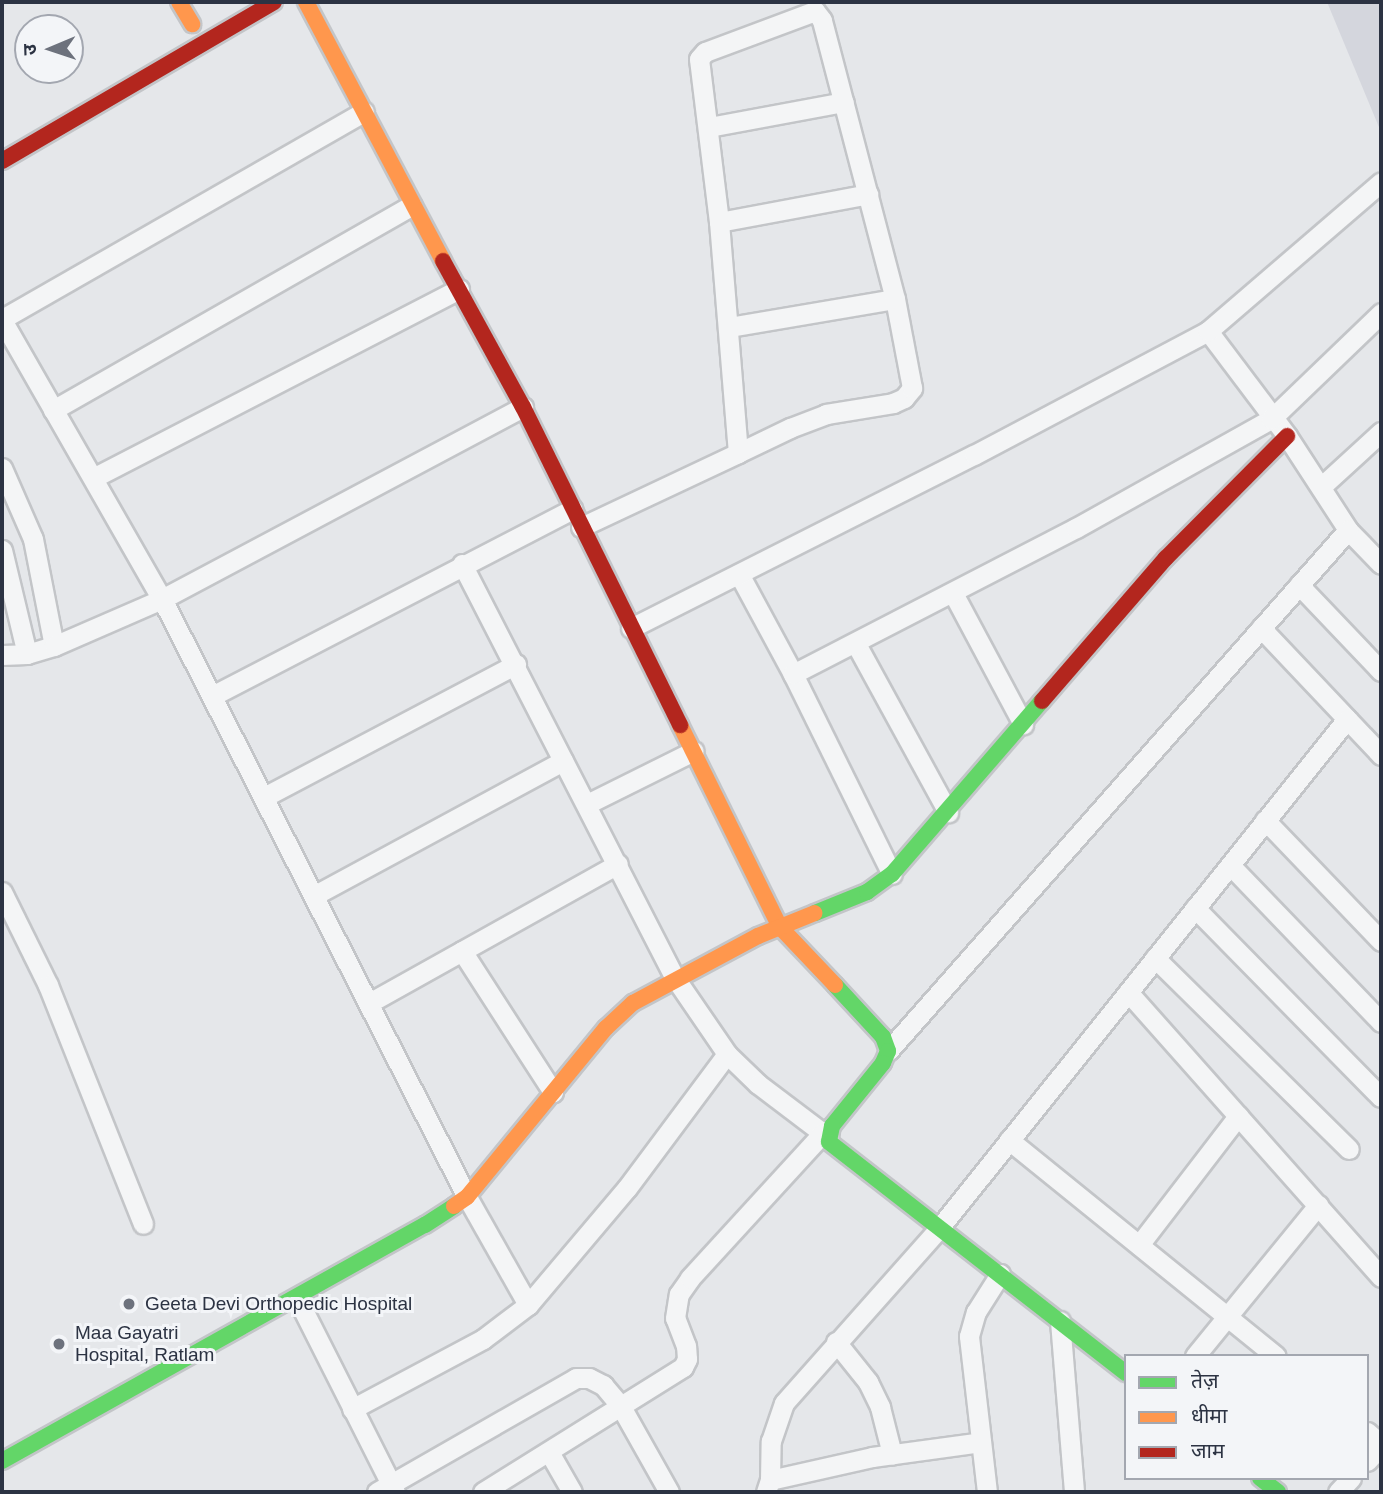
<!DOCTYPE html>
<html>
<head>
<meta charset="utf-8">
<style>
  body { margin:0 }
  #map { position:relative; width:1383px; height:1494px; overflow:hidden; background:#e5e7ea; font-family:Helvetica,"Noto Sans Devanagari",sans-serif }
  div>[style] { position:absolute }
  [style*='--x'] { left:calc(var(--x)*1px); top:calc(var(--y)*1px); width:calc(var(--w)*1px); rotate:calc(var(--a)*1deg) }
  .built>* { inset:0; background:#d4d6dd }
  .roads { filter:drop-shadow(2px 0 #c3c5c8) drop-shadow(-2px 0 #c3c5c8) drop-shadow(0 2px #c3c5c8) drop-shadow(0 -2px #c3c5c8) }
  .street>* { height:19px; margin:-9.5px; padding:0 9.5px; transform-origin:9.5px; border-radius:9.5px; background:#f4f5f6 }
  .fast>* { height:16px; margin:-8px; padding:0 8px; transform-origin:8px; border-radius:8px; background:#63d668 }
  .slow>* { height:16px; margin:-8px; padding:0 8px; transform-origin:8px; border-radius:8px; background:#ff974d }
  .jam>* { height:16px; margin:-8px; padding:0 8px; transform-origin:8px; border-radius:8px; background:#b3261e }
  .dots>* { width:19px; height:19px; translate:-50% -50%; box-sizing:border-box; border:4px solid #f3f5f8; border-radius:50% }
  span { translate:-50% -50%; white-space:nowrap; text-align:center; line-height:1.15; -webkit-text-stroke:6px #f3f5f8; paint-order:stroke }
  .poi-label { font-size:19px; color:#2c3343 }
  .left { translate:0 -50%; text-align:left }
  .frame { position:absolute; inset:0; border:4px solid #2c3343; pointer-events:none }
  .legend { position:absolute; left:1124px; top:1354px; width:245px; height:126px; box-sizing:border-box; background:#f3f5f8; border:2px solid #a3a7b0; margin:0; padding:9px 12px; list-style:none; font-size:21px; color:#2c3343 }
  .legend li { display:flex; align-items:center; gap:14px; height:35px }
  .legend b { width:35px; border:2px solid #a3a7b0 }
  .north { position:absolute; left:14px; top:14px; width:70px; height:70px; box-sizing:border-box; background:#f3f5f8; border:2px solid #a3a7b0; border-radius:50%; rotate:268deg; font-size:19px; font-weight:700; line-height:28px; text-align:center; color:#2c3343 }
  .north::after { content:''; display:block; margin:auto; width:24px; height:32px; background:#6d727d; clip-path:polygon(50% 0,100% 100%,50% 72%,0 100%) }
</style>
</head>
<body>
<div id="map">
  <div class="built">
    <i style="clip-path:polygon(1327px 2px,1381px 2px,1381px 132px)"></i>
  </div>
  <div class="roads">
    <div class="street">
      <i style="--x:709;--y:127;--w:137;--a:-10.5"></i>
      <i style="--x:719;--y:222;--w:152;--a:-10.6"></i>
      <i style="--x:2;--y:319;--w:417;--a:-29.8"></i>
      <i style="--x:2;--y:320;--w:322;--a:60.2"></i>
      <i style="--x:162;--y:599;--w:671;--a:62.98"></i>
      <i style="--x:467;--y:1197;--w:124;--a:60.5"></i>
      <i style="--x:729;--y:327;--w:168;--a:-9.6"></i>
      <i style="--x:1208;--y:331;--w:131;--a:53"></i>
      <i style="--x:1287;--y:436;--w:112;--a:57"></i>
      <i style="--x:1348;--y:530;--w:47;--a:45.9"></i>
      <i style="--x:53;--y:410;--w:413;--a:-29.7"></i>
      <i style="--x:2;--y:468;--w:77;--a:66.4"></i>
      <i style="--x:33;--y:539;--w:109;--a:78.9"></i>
      <i style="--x:93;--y:478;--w:412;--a:-27.3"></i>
      <i style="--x:1322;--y:486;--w:80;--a:-42.5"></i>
      <i style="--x:581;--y:527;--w:174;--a:-25.2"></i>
      <i style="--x:738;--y:453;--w:58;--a:-25.7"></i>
      <i style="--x:790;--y:428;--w:39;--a:-21"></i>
      <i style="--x:826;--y:414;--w:68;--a:-9.3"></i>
      <i style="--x:893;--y:403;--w:12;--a:-24"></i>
      <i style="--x:904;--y:398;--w:13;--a:-51"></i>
      <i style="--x:912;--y:388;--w:91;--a:-100.8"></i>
      <i style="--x:895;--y:299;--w:288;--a:-104.7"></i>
      <i style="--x:822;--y:20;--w:11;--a:-128"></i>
      <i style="--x:815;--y:11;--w:117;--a:159.6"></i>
      <i style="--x:705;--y:52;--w:9;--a:131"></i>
      <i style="--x:699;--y:59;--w:164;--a:83"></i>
      <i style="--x:719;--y:222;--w:232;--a:85.3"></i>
      <i style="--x:2;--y:550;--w:107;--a:76.5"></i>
      <i style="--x:462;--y:564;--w:466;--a:62.8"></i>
      <i style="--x:675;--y:978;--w:92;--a:55.6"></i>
      <i style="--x:727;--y:1054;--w:43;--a:44.1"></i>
      <i style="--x:758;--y:1084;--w:88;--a:37.1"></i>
      <i style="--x:739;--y:574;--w:114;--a:61.6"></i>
      <i style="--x:793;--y:674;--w:223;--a:63.7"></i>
      <i style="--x:1299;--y:585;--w:119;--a:46.4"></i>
      <i style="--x:953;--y:593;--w:149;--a:61.9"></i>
      <i style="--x:631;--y:628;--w:384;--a:-26.8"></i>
      <i style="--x:974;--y:455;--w:265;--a:-27.9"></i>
      <i style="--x:1208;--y:331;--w:228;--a:-40.7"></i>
      <i style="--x:1261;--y:628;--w:175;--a:46.6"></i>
      <i style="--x:856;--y:644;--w:192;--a:61.3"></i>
      <i style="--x:2;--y:655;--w:25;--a:-2"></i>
      <i style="--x:27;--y:654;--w:28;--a:-17"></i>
      <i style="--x:54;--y:646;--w:118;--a:-23.5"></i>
      <i style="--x:162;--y:599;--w:409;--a:-28"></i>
      <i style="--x:793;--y:674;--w:318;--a:-27.3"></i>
      <i style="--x:1076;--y:528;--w:223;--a:-29.2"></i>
      <i style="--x:1271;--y:419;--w:153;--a:-43.9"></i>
      <i style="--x:212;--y:696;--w:406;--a:-27.4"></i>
      <i style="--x:264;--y:797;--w:285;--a:-27.8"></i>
      <i style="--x:587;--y:804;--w:119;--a:-26.4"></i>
      <i style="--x:1265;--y:820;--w:168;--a:46.2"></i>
      <i style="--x:1230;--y:865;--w:218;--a:46.1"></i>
      <i style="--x:2;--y:892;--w:104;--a:63.7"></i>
      <i style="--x:48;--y:985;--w:257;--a:68.3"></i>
      <i style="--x:315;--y:895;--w:282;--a:-28.4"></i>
      <i style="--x:1195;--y:908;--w:265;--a:45.5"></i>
      <i style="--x:462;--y:951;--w:168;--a:57.2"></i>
      <i style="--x:1155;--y:958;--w:272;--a:44.6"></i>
      <i style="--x:1128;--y:992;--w:381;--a:48.4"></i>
      <i style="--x:369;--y:1003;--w:285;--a:-29.2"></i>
      <i style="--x:888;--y:1051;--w:695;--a:-48.56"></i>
      <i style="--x:1009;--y:1140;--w:343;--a:39"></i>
      <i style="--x:1139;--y:1245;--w:163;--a:-52.5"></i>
      <i style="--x:297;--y:1298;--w:217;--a:63.2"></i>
      <i style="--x:1060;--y:1321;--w:172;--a:85.3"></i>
      <i style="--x:836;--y:1342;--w:51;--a:51.3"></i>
      <i style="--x:868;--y:1382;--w:28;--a:64"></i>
      <i style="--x:880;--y:1407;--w:49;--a:75.7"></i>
      <i style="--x:1195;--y:1356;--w:195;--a:-50.8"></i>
      <i style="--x:352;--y:1409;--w:149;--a:-28.1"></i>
      <i style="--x:483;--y:1339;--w:56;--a:-37.1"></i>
      <i style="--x:528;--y:1305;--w:153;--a:-49.8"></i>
      <i style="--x:627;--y:1188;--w:167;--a:-53.3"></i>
      <i style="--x:1367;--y:1432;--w:18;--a:41"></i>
      <i style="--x:549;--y:1452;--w:46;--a:60.1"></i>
      <i style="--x:1367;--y:1461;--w:21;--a:-47"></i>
      <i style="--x:770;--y:1480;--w:105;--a:-12.7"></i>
      <i style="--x:872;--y:1457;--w:110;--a:-7.8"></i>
      <i style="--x:377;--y:1492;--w:229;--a:-29.8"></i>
      <i style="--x:576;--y:1378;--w:13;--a:0"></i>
      <i style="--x:589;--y:1378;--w:16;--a:27"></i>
      <i style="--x:603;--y:1385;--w:26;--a:50"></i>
      <i style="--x:620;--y:1405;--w:100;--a:60.6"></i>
      <i style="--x:483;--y:1492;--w:236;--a:-32"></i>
      <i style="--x:683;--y:1367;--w:9;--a:-63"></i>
      <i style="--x:687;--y:1359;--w:13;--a:-94"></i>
      <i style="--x:686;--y:1346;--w:30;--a:-111"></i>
      <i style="--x:675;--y:1318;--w:24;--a:-81"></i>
      <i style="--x:679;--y:1294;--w:19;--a:-55"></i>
      <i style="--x:690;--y:1278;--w:195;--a:-47.5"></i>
      <i style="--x:766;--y:1492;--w:13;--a:-72"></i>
      <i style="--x:770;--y:1480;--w:39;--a:-89"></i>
      <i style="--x:771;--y:1441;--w:40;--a:-71.1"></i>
      <i style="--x:784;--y:1403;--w:235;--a:-48.4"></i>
      <i style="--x:940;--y:1227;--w:651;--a:-51.3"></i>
      <i style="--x:987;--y:1492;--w:157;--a:-96.6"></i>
      <i style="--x:969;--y:1336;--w:25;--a:-74"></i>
      <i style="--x:976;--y:1312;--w:45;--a:-57.7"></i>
      <i style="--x:1338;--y:1492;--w:19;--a:-47"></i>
    </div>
    <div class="fast">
      <i style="--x:815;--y:913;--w:56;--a:-22"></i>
      <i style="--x:867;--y:892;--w:31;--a:-36"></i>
      <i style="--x:892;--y:874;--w:229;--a:-49.1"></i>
      <i style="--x:835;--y:985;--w:71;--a:47.3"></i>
      <i style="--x:883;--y:1037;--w:15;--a:70"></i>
      <i style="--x:888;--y:1051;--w:13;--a:113"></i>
      <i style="--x:883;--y:1063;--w:81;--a:129"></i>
      <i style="--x:832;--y:1126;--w:16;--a:101"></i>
      <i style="--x:829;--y:1142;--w:376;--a:37.9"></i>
      <i style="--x:2;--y:1461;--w:484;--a:-29.2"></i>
      <i style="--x:425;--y:1225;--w:35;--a:-33"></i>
      <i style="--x:1260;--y:1478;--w:23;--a:38"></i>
    </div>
    <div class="slow">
      <i style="--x:179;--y:2;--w:26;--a:59"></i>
      <i style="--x:306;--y:2;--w:293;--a:62.1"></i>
      <i style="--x:680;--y:725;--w:225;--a:63.7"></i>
      <i style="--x:780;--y:927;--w:80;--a:46.5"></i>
      <i style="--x:454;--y:1206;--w:16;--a:-35"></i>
      <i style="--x:467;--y:1197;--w:219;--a:-50.6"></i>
      <i style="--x:606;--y:1028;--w:37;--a:-43"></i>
      <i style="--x:633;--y:1003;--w:142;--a:-28.2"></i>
      <i style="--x:758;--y:936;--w:61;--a:-22"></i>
    </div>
    <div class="jam">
      <i style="--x:2;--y:161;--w:315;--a:-30.3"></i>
      <i style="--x:443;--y:261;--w:166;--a:61.3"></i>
      <i style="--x:523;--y:407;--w:355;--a:63.7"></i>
      <i style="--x:1042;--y:701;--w:189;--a:-49.1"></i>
      <i style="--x:1166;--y:558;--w:172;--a:-45.2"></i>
    </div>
  </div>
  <div class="dots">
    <i style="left:129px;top:1304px;background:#6d727d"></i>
    <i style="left:59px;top:1344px;background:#6d727d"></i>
  </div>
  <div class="poi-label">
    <span class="left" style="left:145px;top:1304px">Geeta Devi Orthopedic Hospital</span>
    <span class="left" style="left:75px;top:1344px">Maa Gayatri<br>Hospital, Ratlam</span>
  </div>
  <div class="frame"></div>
  <ul class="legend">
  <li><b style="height:9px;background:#63d668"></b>तेज़</li>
  <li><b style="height:9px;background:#ff974d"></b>धीमा</li>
  <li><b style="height:9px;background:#b3261e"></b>जाम</li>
  </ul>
  <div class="north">उ</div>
</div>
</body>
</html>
